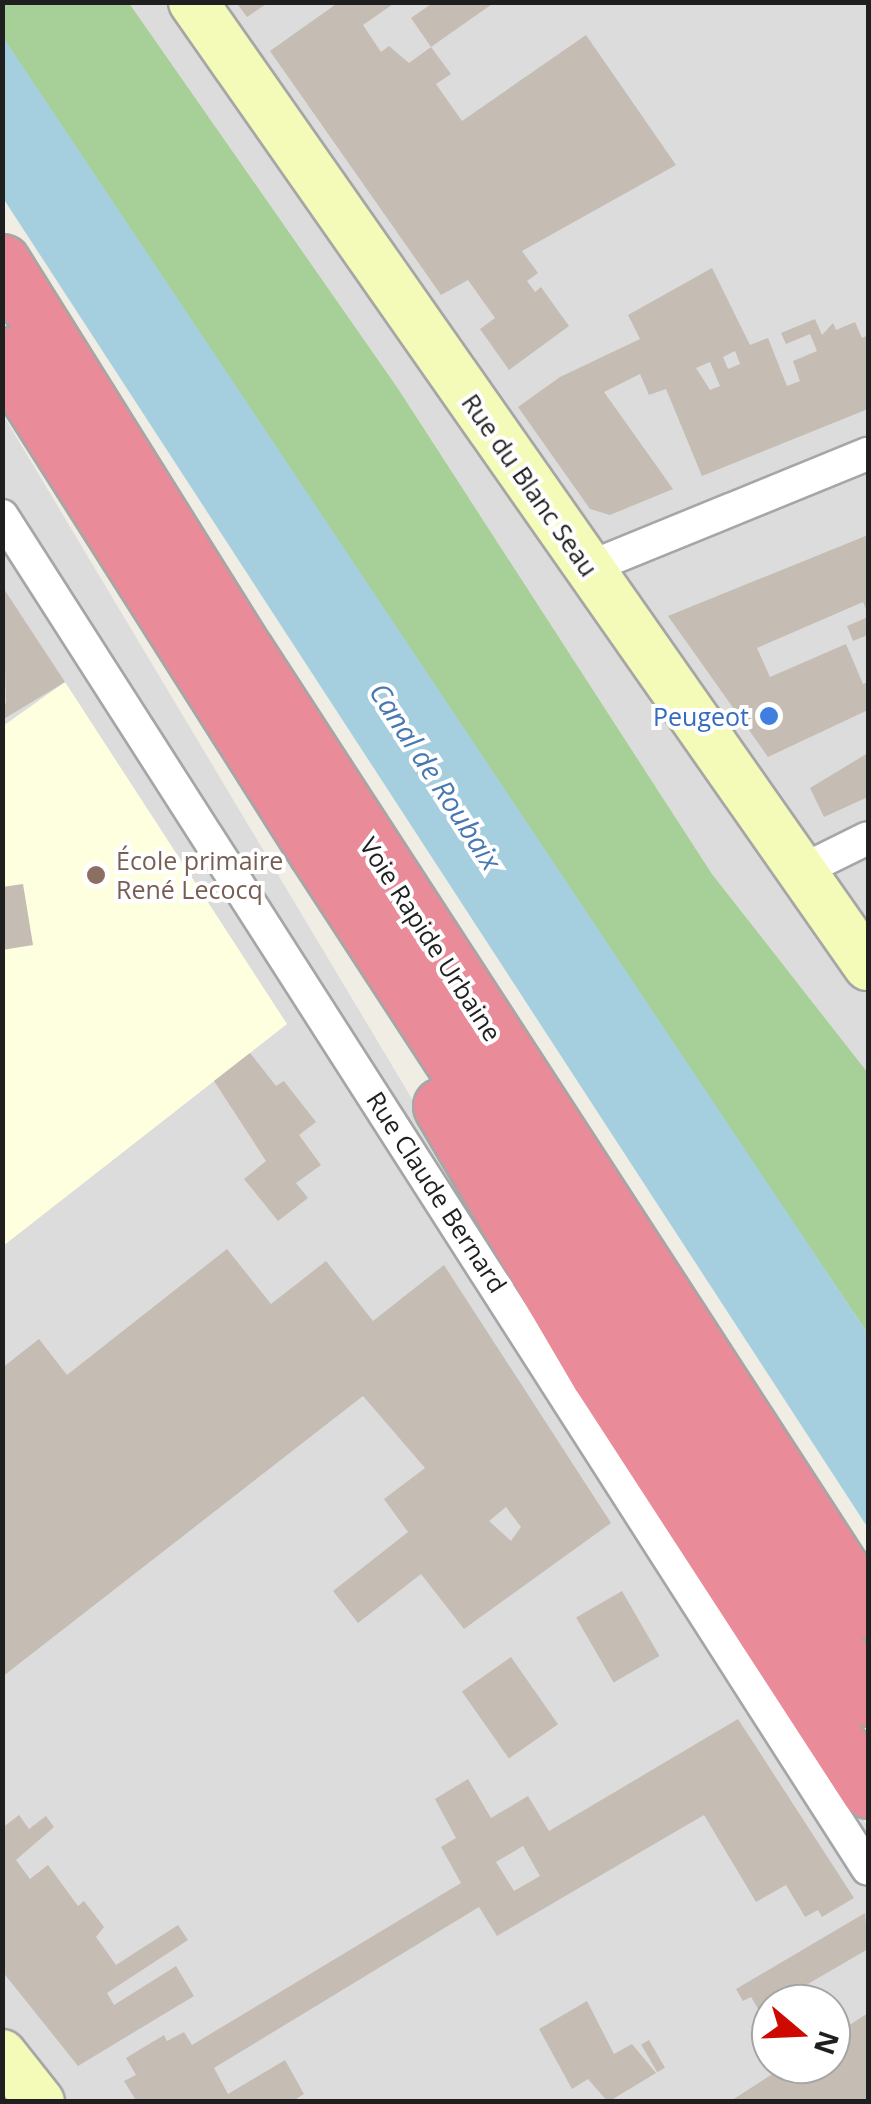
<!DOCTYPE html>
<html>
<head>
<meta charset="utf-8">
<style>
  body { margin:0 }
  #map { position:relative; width:871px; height:2104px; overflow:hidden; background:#f0ede5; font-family:"Open Sans",sans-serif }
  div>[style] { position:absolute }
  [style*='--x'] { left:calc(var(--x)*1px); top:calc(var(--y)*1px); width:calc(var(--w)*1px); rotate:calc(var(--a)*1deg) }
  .residential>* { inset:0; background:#dddcdc }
  .education>* { inset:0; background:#fdffdf }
  .forest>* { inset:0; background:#a7d099 }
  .water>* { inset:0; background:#a5cfdf }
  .building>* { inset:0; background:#c5bcb4; transform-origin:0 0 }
  .roads { filter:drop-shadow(2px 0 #a6a6a6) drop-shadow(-2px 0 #a6a6a6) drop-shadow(0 2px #a6a6a6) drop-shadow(0 -2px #a6a6a6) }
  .street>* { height:32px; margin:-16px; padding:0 16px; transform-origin:16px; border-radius:16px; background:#fff }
  .secondary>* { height:48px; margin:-24px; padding:0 24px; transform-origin:24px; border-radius:24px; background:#f4fbb8 }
  .highway>* { height:55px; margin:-27.5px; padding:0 27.5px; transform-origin:27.5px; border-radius:27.5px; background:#e98b98 }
  .dots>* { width:28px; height:28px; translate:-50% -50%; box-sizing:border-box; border:5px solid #fff; border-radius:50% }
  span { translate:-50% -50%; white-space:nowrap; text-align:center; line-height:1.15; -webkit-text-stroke:8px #fff; paint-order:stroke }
  .street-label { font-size:25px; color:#1f1f1f }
  .shop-label { font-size:25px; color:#366cbe }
  .right { translate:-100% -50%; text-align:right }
  .education-label { font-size:25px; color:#785e54 }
  .left { translate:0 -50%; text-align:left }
  .water-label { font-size:28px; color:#4978b1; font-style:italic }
  .frame { position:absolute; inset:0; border:5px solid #1f1f1f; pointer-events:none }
  .north { position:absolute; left:751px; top:1984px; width:100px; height:100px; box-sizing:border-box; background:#fff; border:2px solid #a5a5a5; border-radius:50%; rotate:109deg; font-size:28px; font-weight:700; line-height:40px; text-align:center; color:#1f1f1f }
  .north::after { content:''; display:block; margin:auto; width:35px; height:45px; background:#ce0a00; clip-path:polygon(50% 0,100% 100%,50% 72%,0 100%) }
</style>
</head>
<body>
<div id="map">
  <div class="residential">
    <i style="clip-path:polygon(129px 3px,868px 3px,868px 1073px,712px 874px,397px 387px)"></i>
    <i style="clip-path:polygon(evenodd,2px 413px,543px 1318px,868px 1827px,868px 2101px,3px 2101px,2px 413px,771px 2004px,831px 2004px,831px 2064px,771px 2064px,771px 2004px)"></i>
  </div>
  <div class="education">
    <i style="clip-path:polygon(65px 682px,287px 1024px,3px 1246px,3px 726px)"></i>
  </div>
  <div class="forest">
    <i style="clip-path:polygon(3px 3px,129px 3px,397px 387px,712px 874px,868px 1073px,868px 1334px,65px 139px,3px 37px)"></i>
  </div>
  <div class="water">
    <i style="clip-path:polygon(3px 37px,868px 1334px,868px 1528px,3px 198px)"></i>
  </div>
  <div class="building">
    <i style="clip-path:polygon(236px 2px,269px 2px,247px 17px)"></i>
    <i style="clip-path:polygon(339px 2px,396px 2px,363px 25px,381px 52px,389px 46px,409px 63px,431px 47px,411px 18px,434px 2px,495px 2px,431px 47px,451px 74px,436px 84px,462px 121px,586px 35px,676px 165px,522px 251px,538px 273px,527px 281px,535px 292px,541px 287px,569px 326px,509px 370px,480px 329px,495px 318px,468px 280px,441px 295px,270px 51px)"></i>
    <i style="clip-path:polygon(evenodd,712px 268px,750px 345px,768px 338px,787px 386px,800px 381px,793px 361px,817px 351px,810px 334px,786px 344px,781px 333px,815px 319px,822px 335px,833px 323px,836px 330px,855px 322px,862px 338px,868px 335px,868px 409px,702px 476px,666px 389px,649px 395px,640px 374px,604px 392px,673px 489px,610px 515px,590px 509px,518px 407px,560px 377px,640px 339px,628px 315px,712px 268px,735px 351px,740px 364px,728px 369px,723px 357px,735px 351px,712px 268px,710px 362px,720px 386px,710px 390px,696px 368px,710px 362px)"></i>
    <i style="clip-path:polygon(868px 535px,868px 614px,863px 602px,757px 648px,770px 677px,846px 644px,863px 684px,868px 682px,868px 710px,768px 757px,668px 616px)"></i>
    <i style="clip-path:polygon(2px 586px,65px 682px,2px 720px,6px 701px)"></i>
    <i style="clip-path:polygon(868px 617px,868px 635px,853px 641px,847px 626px)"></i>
    <i style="clip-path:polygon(868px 753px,868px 797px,824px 817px,810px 788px)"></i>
    <i style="clip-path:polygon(23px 884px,33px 945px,2px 950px,2px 887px)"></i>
    <i style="clip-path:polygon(250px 1053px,276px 1086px,284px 1081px,316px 1122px,299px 1135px,321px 1165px,296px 1183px,308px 1198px,278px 1221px,244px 1179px,266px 1161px,214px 1081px)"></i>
    <i style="clip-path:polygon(evenodd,227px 1249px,271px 1304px,326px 1261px,373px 1321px,444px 1265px,611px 1523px,464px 1629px,421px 1574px,358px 1623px,333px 1591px,408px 1532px,384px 1499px,425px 1468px,363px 1396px,2px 1677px,2px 1368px,39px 1339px,67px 1375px,227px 1249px,506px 1507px,521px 1527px,511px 1541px,489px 1521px,506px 1507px)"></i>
    <i style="left:622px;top:1591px;width:75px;height:53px;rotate:60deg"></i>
    <i style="left:511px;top:1657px;width:82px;height:60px;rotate:55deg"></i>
    <i style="clip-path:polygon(evenodd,738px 1719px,854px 1898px,822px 1917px,818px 1910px,805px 1917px,786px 1885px,756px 1902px,704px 1815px,497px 1936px,479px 1907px,214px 2068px,228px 2094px,285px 2060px,304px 2094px,291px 2102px,137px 2102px,124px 2081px,136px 2075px,126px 2058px,164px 2035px,167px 2041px,184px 2032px,192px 2045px,461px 1883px,441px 1847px,456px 1838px,435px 1799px,468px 1779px,491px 1818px,528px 1796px,549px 1831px,738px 1719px,523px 1846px,540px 1876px,514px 1891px,496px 1862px,523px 1846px)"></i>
    <i style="clip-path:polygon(19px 1815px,29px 1829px,46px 1816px,54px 1827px,16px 1860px,30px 1879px,48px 1865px,78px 1906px,84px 1901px,104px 1927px,96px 1937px,116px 1965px,178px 1925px,188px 1940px,107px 1993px,114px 2005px,176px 1966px,194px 1996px,78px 2066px,2px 1971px,2px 1828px)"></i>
    <i style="clip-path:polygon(865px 1913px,868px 1949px,760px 2012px,751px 1997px,743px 2001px,736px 1989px)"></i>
    <i style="clip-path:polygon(587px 2001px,614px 2054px,632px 2044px,656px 2073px,608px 2102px,588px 2079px,572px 2089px,539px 2029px)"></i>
    <i style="clip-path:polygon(868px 2013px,868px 2102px,729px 2102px,788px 2064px,831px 2064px,831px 2037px)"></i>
    <i style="left:649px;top:2040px;width:32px;height:9px;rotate:60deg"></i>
  </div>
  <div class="roads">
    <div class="street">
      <i style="--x:2;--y:516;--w:1606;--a:57.38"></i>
      <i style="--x:588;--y:568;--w:302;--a:-22.2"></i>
      <i style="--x:803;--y:870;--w:72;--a:-26.2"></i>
    </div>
    <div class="secondary">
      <i style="--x:193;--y:2;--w:1177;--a:55"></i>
      <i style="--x:2;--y:2054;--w:61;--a:51.6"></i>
    </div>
    <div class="highway">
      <i style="--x:2;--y:262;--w:460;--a:58"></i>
      <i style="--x:246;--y:652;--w:1142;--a:57.01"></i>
      <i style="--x:2;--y:355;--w:587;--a:57.66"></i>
      <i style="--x:316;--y:851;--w:1011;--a:56.91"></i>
      <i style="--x:441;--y:1106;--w:312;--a:59.6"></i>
      <i style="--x:599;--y:1375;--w:495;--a:57"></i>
    </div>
  </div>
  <div class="dots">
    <i style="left:769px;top:716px;background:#3f7fe0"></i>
    <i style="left:96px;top:875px;background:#8d6e63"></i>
  </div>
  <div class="street-label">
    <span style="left:530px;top:485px;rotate:55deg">Rue du Blanc Seau</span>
    <span style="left:431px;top:939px;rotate:57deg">Voie Rapide Urbaine</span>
    <span style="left:437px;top:1192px;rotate:57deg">Rue Claude Bernard</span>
  </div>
  <div class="shop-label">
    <span class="right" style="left:749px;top:716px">Peugeot</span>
  </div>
  <div class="education-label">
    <span class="left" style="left:116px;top:875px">École primaire<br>René Lecocq</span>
  </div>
  <div class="water-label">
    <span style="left:436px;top:776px;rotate:57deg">Canal de Roubaix</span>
  </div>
  <div class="frame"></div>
  <div class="north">N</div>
</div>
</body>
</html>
